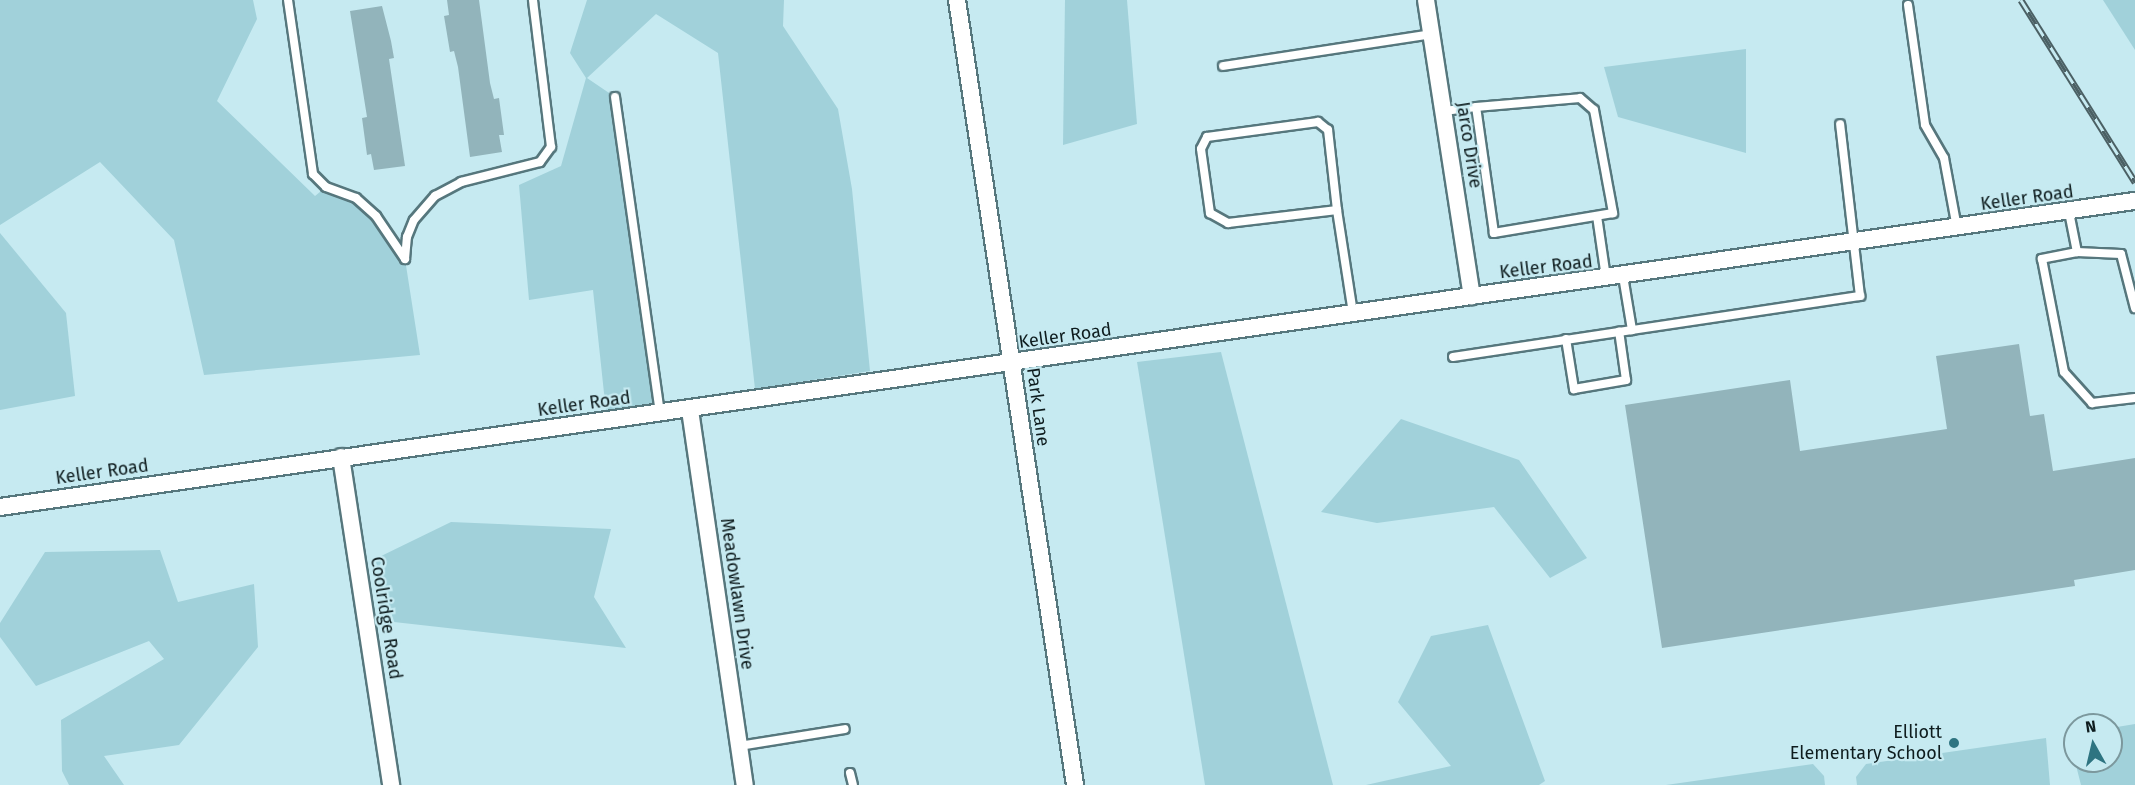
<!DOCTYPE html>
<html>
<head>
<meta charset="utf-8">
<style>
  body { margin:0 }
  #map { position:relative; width:2135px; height:785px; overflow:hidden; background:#c6eaf1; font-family:"Fira Sans",sans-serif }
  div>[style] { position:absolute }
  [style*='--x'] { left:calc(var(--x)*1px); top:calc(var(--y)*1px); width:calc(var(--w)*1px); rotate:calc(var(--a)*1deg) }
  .green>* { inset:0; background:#a1d1da }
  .building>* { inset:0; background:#92b4bb }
  .roads { filter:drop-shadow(2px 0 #56777d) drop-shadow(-2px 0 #56777d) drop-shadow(0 2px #56777d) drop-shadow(0 -2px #56777d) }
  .service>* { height:8px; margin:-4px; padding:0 4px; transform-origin:4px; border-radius:4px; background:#fff }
  .minor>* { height:16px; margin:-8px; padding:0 8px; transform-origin:8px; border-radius:8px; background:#fff }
  .rail>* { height:7px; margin-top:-3.5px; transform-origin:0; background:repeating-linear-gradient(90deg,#c6eaf1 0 14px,#4b6064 0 28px); box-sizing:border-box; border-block:2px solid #4b6064 }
  .dots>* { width:16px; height:16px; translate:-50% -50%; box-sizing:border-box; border:3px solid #c6eaf1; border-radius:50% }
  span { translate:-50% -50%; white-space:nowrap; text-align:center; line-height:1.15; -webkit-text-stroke:4.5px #c6eaf1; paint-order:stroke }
  .street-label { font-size:18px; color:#0e1c1e }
  .poi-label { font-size:18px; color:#0e1c1e }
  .right { translate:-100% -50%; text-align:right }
  .north { position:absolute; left:2063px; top:713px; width:60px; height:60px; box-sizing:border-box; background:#c6eaf1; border:2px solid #7c989d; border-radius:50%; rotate:352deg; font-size:16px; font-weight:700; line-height:24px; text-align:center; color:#0e1c1e }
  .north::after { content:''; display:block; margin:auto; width:21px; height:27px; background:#2e7481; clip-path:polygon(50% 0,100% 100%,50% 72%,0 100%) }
</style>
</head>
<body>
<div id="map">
  <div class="green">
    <i style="clip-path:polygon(0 0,253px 0,257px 19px,217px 101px,315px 196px,326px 187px,342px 190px,376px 216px,405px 259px,420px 355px,204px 375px,174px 240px,100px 162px,0 225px)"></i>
    <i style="clip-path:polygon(587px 0,784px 0,783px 26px,838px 109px,852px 189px,870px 371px,755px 389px,718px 53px,656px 14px,587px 78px,615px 97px,660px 414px,607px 421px,593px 290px,529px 300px,519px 185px,561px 166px,586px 78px,570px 53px)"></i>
    <i style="clip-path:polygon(1065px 0,1127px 0,1137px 124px,1063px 145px)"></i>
    <i style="clip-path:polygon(2103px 0,2135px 0,2135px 50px)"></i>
    <i style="clip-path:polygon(1746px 49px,1746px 153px,1618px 117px,1604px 67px)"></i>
    <i style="clip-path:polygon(0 233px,66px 313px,75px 396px,0 410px)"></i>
    <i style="clip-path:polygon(1221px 352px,1333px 785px,1205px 785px,1137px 362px)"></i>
    <i style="clip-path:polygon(1401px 419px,1519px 460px,1587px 558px,1550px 578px,1494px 507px,1377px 523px,1321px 512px)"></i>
    <i style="clip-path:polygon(451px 522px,611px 529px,594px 597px,626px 648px,394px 622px,375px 559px)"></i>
    <i style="clip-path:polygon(160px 550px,178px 602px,254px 584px,258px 647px,179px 745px,104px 756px,124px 785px,69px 785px,62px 771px,61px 720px,164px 659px,149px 641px,36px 686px,0 637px,0 623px,45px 552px)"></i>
    <i style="clip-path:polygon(1488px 625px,1545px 781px,1539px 785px,1366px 785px,1451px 766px,1398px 702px,1431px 636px)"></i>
    <i style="clip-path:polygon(2135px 724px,2135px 785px,2081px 785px,2068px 734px,2075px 733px,2075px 761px,2111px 761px,2111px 728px)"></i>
    <i style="clip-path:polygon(2046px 738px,2050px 785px,1857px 785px,1856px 777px,1866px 764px)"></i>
    <i style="clip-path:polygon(1813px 764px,1824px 776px,1825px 785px,1666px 785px)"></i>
  </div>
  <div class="building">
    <i style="clip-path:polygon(447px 0,479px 0,490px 83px,494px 99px,499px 98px,504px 135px,499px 135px,502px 152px,470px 157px,458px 67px,454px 51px,450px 52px,444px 16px,449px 15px)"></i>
    <i style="clip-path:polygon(382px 6px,391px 41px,394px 58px,389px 59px,405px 166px,374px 170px,371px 154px,367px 155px,362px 118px,367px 117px,350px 11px)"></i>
    <i style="clip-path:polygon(2019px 344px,2030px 416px,2044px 414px,2053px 471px,2135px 458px,2135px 570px,2074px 580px,2075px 586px,1662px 648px,1625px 405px,1790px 380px,1800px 451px,1947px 429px,1936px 356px)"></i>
  </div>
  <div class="roads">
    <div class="service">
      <i style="--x:288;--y:0;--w:176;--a:81.8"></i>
      <i style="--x:313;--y:174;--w:18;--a:45"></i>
      <i style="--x:326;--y:187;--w:32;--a:20"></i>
      <i style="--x:356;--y:198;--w:27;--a:42"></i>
      <i style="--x:376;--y:216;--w:52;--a:56"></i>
      <i style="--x:1908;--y:5;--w:121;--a:81.9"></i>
      <i style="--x:1925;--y:125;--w:38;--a:60"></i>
      <i style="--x:1944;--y:158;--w:71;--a:79.5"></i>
      <i style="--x:1223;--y:66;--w:211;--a:-8.7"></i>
      <i style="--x:615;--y:97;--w:320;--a:81.9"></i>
      <i style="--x:1444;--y:111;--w:32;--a:-7"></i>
      <i style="--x:1476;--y:107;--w:104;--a:-4.9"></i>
      <i style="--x:1580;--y:98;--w:18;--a:41"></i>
      <i style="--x:1594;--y:110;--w:105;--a:79.5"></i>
      <i style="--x:1613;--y:213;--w:121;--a:170.5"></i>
      <i style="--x:1494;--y:233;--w:127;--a:-98.1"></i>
      <i style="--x:1337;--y:210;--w:81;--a:-96.4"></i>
      <i style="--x:1328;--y:130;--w:13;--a:-141"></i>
      <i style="--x:1318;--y:122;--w:112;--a:172.3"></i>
      <i style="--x:1207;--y:137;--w:13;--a:117"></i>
      <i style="--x:1201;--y:149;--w:65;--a:82"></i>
      <i style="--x:1210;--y:213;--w:21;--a:29"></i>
      <i style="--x:1228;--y:223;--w:110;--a:-6.8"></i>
      <i style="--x:1337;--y:210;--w:104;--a:81.2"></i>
      <i style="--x:2069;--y:212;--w:41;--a:78.7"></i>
      <i style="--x:2077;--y:252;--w:36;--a:169"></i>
      <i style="--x:2042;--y:259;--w:115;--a:79"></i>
      <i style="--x:2064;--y:372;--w:42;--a:47.9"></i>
      <i style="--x:2092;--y:403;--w:43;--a:-6.6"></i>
      <i style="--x:1597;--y:216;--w:63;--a:81.7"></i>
      <i style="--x:2077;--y:252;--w:44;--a:2.6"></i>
      <i style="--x:2121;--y:254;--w:56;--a:75.5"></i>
      <i style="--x:405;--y:259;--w:22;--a:-85"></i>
      <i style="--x:407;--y:237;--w:18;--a:-68"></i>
      <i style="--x:414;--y:220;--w:32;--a:-49"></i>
      <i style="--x:435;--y:196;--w:30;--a:-28"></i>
      <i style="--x:461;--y:182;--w:81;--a:-14.2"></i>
      <i style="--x:540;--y:162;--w:19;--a:-54"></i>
      <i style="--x:551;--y:147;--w:148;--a:-97"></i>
      <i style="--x:1623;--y:276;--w:55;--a:80.5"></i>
      <i style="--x:1632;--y:330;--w:231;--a:-8.5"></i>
      <i style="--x:1860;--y:296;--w:173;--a:-96.6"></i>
      <i style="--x:1566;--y:339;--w:51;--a:80.9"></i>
      <i style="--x:1574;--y:389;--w:53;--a:-9.8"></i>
      <i style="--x:1626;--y:380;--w:49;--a:-98.1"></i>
      <i style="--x:1453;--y:357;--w:181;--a:-8.6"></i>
      <i style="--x:739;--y:746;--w:107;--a:-9.1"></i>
      <i style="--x:850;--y:773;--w:12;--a:76"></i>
    </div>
    <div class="minor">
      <i style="--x:957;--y:0;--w:794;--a:81.45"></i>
      <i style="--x:1426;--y:0;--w:300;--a:81.2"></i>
      <i style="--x:690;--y:410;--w:379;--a:81.7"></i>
      <i style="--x:341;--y:457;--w:332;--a:81.3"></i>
      <i style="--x:0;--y:507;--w:2157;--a:-8.16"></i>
    </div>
  </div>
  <div class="rail">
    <i style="--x:2021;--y:0;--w:215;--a:57.9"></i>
  </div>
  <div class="dots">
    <i style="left:1954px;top:743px;background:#2e7481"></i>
  </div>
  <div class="street-label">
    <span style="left:1469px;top:145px;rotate:81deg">Jarco Drive</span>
    <span style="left:2027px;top:198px;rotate:-8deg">Keller Road</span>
    <span style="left:1546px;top:267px;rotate:-7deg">Keller Road</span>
    <span style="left:1065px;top:336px;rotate:-8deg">Keller Road</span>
    <span style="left:584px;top:404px;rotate:-8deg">Keller Road</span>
    <span style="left:1038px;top:407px;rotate:82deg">Park Lane</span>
    <span style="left:102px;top:472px;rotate:-8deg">Keller Road</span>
    <span style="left:737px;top:594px;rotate:82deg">Meadowlawn Drive</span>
    <span style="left:386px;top:618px;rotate:81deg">Coolridge Road</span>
  </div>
  <div class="poi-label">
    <span class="right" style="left:1942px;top:743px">Elliott<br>Elementary School</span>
  </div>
  <div class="north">N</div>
</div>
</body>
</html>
